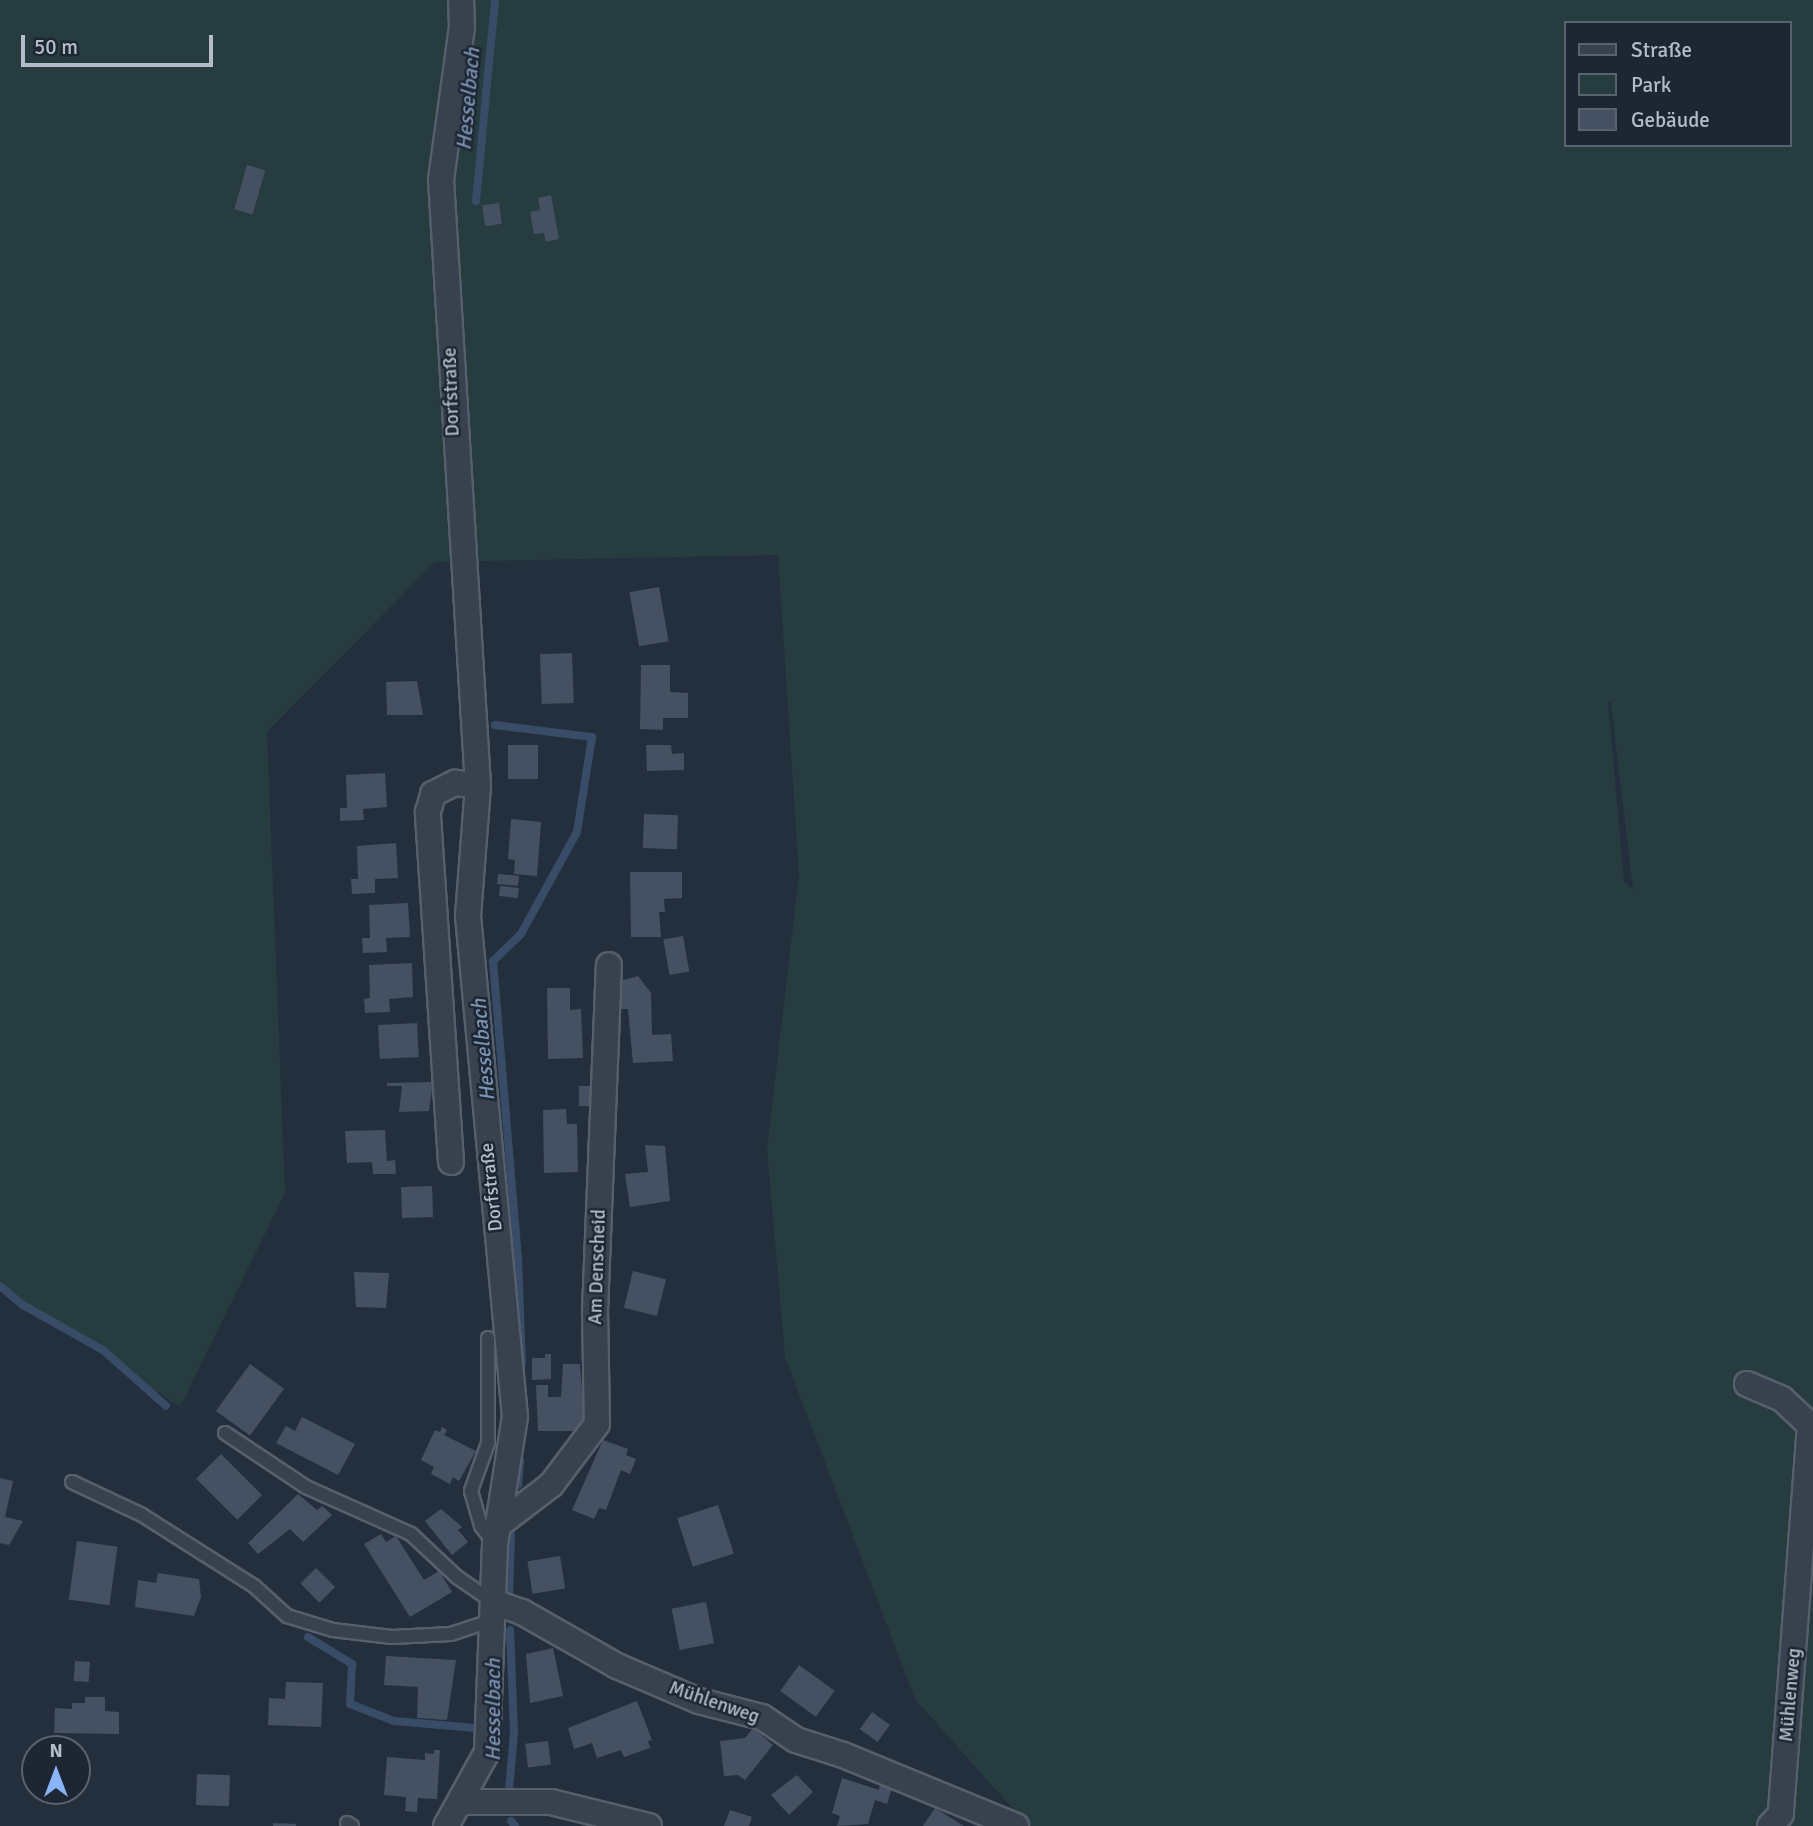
<!DOCTYPE html>
<html>
<head>
<meta charset="utf-8">
<style>
  body { margin:0 }
  #map { position:relative; width:1813px; height:1826px; overflow:hidden; background:#242f3e; font-family:Signika,sans-serif }
  div>[style] { position:absolute }
  [style*='--x'] { left:calc(var(--x)*1px); top:calc(var(--y)*1px); width:calc(var(--w)*1px); rotate:calc(var(--a)*1deg) }
  .green>* { inset:0; background:#263c3f }
  .stream>* { height:8px; margin:-4px; padding:0 4px; transform-origin:4px; border-radius:4px; background:#394c67 }
  .building>* { inset:0; background:#455162; transform-origin:0 0 }
  .roads { filter:drop-shadow(2px 0 #565f6c) drop-shadow(-2px 0 #565f6c) drop-shadow(0 2px #565f6c) drop-shadow(0 -2px #565f6c) }
  .lane>* { height:12px; margin:-6px; padding:0 6px; transform-origin:6px; border-radius:6px; background:#38414e }
  .street>* { height:24px; margin:-12px; padding:0 12px; transform-origin:12px; border-radius:12px; background:#38414e }
  span { translate:-50% -50%; white-space:nowrap; text-align:center; line-height:1.15; -webkit-text-stroke:5px #1d2633; paint-order:stroke }
  .street-label { font-size:19px; color:#b4bcc9 }
  .water-label { font-size:21px; color:#7c92b1; font-style:italic }
  .legend { position:absolute; left:1564px; top:21px; width:228px; height:126px; box-sizing:border-box; background:#1d2633; border:2px solid #59626f; margin:0; padding:9px 12px; list-style:none; font-size:21px; color:#b4bcc9 }
  .legend li { display:flex; align-items:center; gap:14px; height:35px }
  .legend b { width:35px; border:2px solid #59626f }
  .north { position:absolute; left:21px; top:1735px; width:70px; height:70px; box-sizing:border-box; background:#1d2633; border:2px solid #59626f; border-radius:50%; rotate:0deg; font-size:19px; font-weight:700; line-height:28px; text-align:center; color:#b4bcc9 }
  .north::after { content:''; display:block; margin:auto; width:24px; height:32px; background:#8ab4f8; clip-path:polygon(50% 0,100% 100%,50% 72%,0 100%) }
  .scale { position:absolute; left:21px; top:35px; width:192px; height:32px; box-sizing:border-box; border:4px solid #b4bcc9; border-top:0; padding-left:9px; font-size:21px; line-height:24px; white-space:nowrap; color:#b4bcc9; -webkit-text-stroke:5px #1d2633; paint-order:stroke }
</style>
</head>
<body>
<div id="map">
  <div class="green">
    <i style="clip-path:polygon(evenodd,0 0,1813px 0,1813px 1419px,1778px 1813px,1764px 1826px,1028px 1826px,915px 1699px,785px 1357px,767px 1149px,799px 875px,778px 555px,435px 562px,267px 732px,285px 1193px,180px 1407px,0 1286px,0 0,1566px 23px,1790px 23px,1790px 145px,1566px 145px,1566px 23px,0 0,1608px 702px,1611px 703px,1633px 889px,1624px 882px,1608px 702px)"></i>
    <i style="clip-path:polygon(1813px 1445px,1813px 1826px,1776px 1826px)"></i>
  </div>
  <div class="stream">
    <i style="--x:476;--y:201;--w:202;--a:-84.6"></i>
    <i style="--x:495;--y:725;--w:98;--a:7.1"></i>
    <i style="--x:592;--y:737;--w:96;--a:99"></i>
    <i style="--x:577;--y:832;--w:116;--a:118.8"></i>
    <i style="--x:521;--y:934;--w:39;--a:136"></i>
    <i style="--x:493;--y:961;--w:297;--a:85.2"></i>
    <i style="--x:518;--y:1257;--w:107;--a:87.9"></i>
    <i style="--x:0;--y:1286;--w:30;--a:40"></i>
    <i style="--x:23;--y:1305;--w:92;--a:29.4"></i>
    <i style="--x:103;--y:1350;--w:84;--a:41.6"></i>
    <i style="--x:518;--y:1485;--w:24;--a:-85"></i>
    <i style="--x:509;--y:1598;--w:63;--a:-88.2"></i>
    <i style="--x:308;--y:1637;--w:52;--a:31.5"></i>
    <i style="--x:352;--y:1664;--w:40;--a:92.9"></i>
    <i style="--x:350;--y:1704;--w:47;--a:21.1"></i>
    <i style="--x:394;--y:1721;--w:82;--a:4.9"></i>
    <i style="--x:509;--y:1790;--w:57;--a:-85"></i>
    <i style="--x:514;--y:1733;--w:103;--a:-92.2"></i>
    <i style="--x:511;--y:1821;--w:6;--a:51"></i>
  </div>
  <div class="building">
    <i style="left:247px;top:165px;width:19px;height:46px;rotate:16deg"></i>
    <i style="clip-path:polygon(551px 195px,559px 239px,546px 242px,544px 233px,534px 234px,530px 212px,540px 210px,538px 198px)"></i>
    <i style="left:499px;top:203px;width:21px;height:17px;rotate:82deg"></i>
    <i style="left:659px;top:587px;width:55px;height:30px;rotate:80deg"></i>
    <i style="left:572px;top:653px;width:50px;height:32px;rotate:88deg"></i>
    <i style="clip-path:polygon(641px 665px,670px 665px,670px 692px,688px 693px,688px 718px,663px 718px,663px 730px,640px 729px)"></i>
    <i style="clip-path:polygon(417px 681px,423px 715px,387px 715px,386px 682px)"></i>
    <i style="left:508px;top:745px;width:30px;height:34px"></i>
    <i style="clip-path:polygon(646px 745px,671px 745px,672px 754px,684px 753px,684px 770px,647px 771px)"></i>
    <i style="clip-path:polygon(385px 773px,387px 807px,363px 809px,364px 820px,340px 821px,340px 808px,347px 808px,346px 775px)"></i>
    <i style="left:644px;top:814px;width:34px;height:34px;rotate:2deg"></i>
    <i style="clip-path:polygon(511px 819px,541px 822px,537px 876px,514px 874px,515px 860px,508px 859px)"></i>
    <i style="clip-path:polygon(396px 843px,398px 878px,375px 879px,375px 893px,352px 894px,351px 879px,358px 879px,357px 846px)"></i>
    <i style="clip-path:polygon(630px 872px,682px 872px,682px 898px,664px 899px,665px 912px,659px 912px,661px 937px,631px 937px)"></i>
    <i style="left:498px;top:874px;width:21px;height:10px;rotate:5deg"></i>
    <i style="left:500px;top:886px;width:19px;height:10px;rotate:6deg"></i>
    <i style="clip-path:polygon(408px 903px,410px 937px,386px 938px,387px 952px,363px 953px,362px 938px,370px 938px,369px 905px)"></i>
    <i style="left:683px;top:936px;width:36px;height:20px;rotate:80deg"></i>
    <i style="clip-path:polygon(412px 963px,413px 997px,389px 999px,390px 1012px,365px 1013px,364px 999px,370px 998px,369px 965px)"></i>
    <i style="clip-path:polygon(638px 976px,651px 993px,652px 1035px,671px 1034px,673px 1061px,633px 1063px,628px 1009px,621px 1009px,620px 981px)"></i>
    <i style="clip-path:polygon(547px 988px,570px 988px,570px 1010px,581px 1009px,583px 1058px,548px 1059px)"></i>
    <i style="left:417px;top:1023px;width:34px;height:39px;rotate:87deg"></i>
    <i style="clip-path:polygon(433px 1082px,429px 1111px,399px 1112px,402px 1086px,387px 1086px,387px 1083px)"></i>
    <i style="left:579px;top:1086px;width:14px;height:20px"></i>
    <i style="clip-path:polygon(566px 1109px,567px 1124px,577px 1124px,578px 1172px,544px 1173px,543px 1110px)"></i>
    <i style="clip-path:polygon(385px 1130px,387px 1161px,395px 1160px,396px 1174px,373px 1174px,372px 1162px,347px 1163px,345px 1131px)"></i>
    <i style="clip-path:polygon(645px 1145px,665px 1146px,670px 1201px,630px 1207px,625px 1174px,648px 1172px)"></i>
    <i style="left:432px;top:1186px;width:31px;height:31px;rotate:88deg"></i>
    <i style="left:633px;top:1271px;width:34px;height:38px;rotate:14deg"></i>
    <i style="clip-path:polygon(354px 1272px,389px 1273px,386px 1308px,356px 1307px)"></i>
    <i style="clip-path:polygon(545px 1354px,551px 1354px,551px 1379px,532px 1380px,532px 1358px,545px 1358px)"></i>
    <i style="left:250px;top:1364px;width:42px;height:58px;rotate:36deg"></i>
    <i style="clip-path:polygon(563px 1364px,580px 1364px,585px 1431px,538px 1431px,536px 1385px,548px 1385px,548px 1397px,561px 1397px)"></i>
    <i style="clip-path:polygon(302px 1417px,355px 1444px,338px 1475px,276px 1443px,286px 1426px,295px 1431px)"></i>
    <i style="clip-path:polygon(442px 1427px,447px 1430px,444px 1435px,476px 1451px,459px 1481px,453px 1477px,450px 1484px,431px 1474px,434px 1467px,421px 1460px,435px 1430px,440px 1432px)"></i>
    <i style="clip-path:polygon(603px 1440px,628px 1449px,626px 1455px,636px 1459px,630px 1474px,621px 1470px,606px 1510px,599px 1508px,594px 1519px,572px 1510px)"></i>
    <i style="left:221px;top:1454px;width:58px;height:35px;rotate:45deg"></i>
    <i style="clip-path:polygon(0 1478px,13px 1481px,5px 1517px,23px 1521px,9px 1545px,0 1543px)"></i>
    <i style="clip-path:polygon(298px 1494px,317px 1510px,322px 1506px,332px 1515px,303px 1542px,290px 1529px,258px 1554px,248px 1543px)"></i>
    <i style="left:718px;top:1505px;width:51px;height:43px;rotate:72deg"></i>
    <i style="clip-path:polygon(441px 1509px,462px 1527px,458px 1530px,468px 1542px,452px 1555px,425px 1521px)"></i>
    <i style="clip-path:polygon(381px 1534px,386px 1542px,396px 1536px,424px 1580px,439px 1571px,452px 1592px,410px 1617px,364px 1544px)"></i>
    <i style="left:77px;top:1541px;width:41px;height:59px;rotate:8deg"></i>
    <i style="left:560px;top:1556px;width:33px;height:33px;rotate:81deg"></i>
    <i style="left:316px;top:1568px;width:27px;height:22px;rotate:45deg"></i>
    <i style="clip-path:polygon(158px 1573px,199px 1579px,201px 1597px,194px 1616px,135px 1607px,138px 1580px,156px 1583px)"></i>
    <i style="left:706px;top:1602px;width:42px;height:35px;rotate:79deg"></i>
    <i style="clip-path:polygon(553px 1648px,563px 1696px,530px 1703px,526px 1654px)"></i>
    <i style="clip-path:polygon(386px 1656px,456px 1660px,447px 1720px,417px 1718px,418px 1687px,384px 1685px)"></i>
    <i style="left:75px;top:1661px;width:15px;height:20px;rotate:4deg"></i>
    <i style="left:799px;top:1665px;width:44px;height:32px;rotate:36deg"></i>
    <i style="clip-path:polygon(286px 1682px,323px 1683px,321px 1727px,268px 1725px,269px 1698px,285px 1699px)"></i>
    <i style="clip-path:polygon(85px 1697px,105px 1697px,105px 1711px,119px 1712px,119px 1734px,54px 1733px,55px 1708px,72px 1709px,72px 1703px,85px 1703px)"></i>
    <i style="clip-path:polygon(637px 1701px,652px 1740px,648px 1741px,650px 1748px,624px 1757px,621px 1750px,597px 1758px,592px 1743px,574px 1749px,568px 1728px)"></i>
    <i style="left:872px;top:1712px;width:22px;height:21px;rotate:36deg"></i>
    <i style="clip-path:polygon(753px 1728px,773px 1745px,745px 1780px,738px 1775px,724px 1776px,720px 1741px,745px 1738px)"></i>
    <i style="left:548px;top:1741px;width:24px;height:23px;rotate:83deg"></i>
    <i style="clip-path:polygon(434px 1750px,440px 1750px,437px 1799px,418px 1798px,417px 1812px,405px 1811px,406px 1797px,384px 1795px,387px 1757px,425px 1760px,425px 1753px,434px 1754px)"></i>
    <i style="left:197px;top:1774px;width:33px;height:31px;rotate:2deg"></i>
    <i style="clip-path:polygon(797px 1775px,813px 1792px,789px 1815px,771px 1795px)"></i>
    <i style="clip-path:polygon(842px 1778px,879px 1790px,880px 1785px,892px 1788px,887px 1804px,875px 1800px,868px 1824px,837px 1826px,840px 1816px,832px 1813px)"></i>
    <i style="clip-path:polygon(935px 1808px,964px 1826px,923px 1826px)"></i>
    <i style="clip-path:polygon(730px 1810px,752px 1817px,749px 1826px,724px 1826px)"></i>
    <i style="clip-path:polygon(273px 1823px,296px 1824px,296px 1826px,273px 1826px)"></i>
  </div>
  <div class="roads">
    <div class="lane">
      <i style="--x:488;--y:1338;--w:105;--a:90"></i>
      <i style="--x:488;--y:1443;--w:51;--a:109.5"></i>
      <i style="--x:471;--y:1491;--w:36;--a:74"></i>
      <i style="--x:481;--y:1526;--w:21;--a:53"></i>
      <i style="--x:225;--y:1433;--w:97;--a:33.7"></i>
      <i style="--x:306;--y:1487;--w:115;--a:24.1"></i>
      <i style="--x:411;--y:1534;--w:63;--a:43.1"></i>
      <i style="--x:457;--y:1577;--w:44;--a:34.8"></i>
      <i style="--x:72;--y:1482;--w:77;--a:25.2"></i>
      <i style="--x:142;--y:1515;--w:133;--a:32.4"></i>
      <i style="--x:254;--y:1586;--w:45;--a:42.3"></i>
      <i style="--x:287;--y:1616;--w:48;--a:16.9"></i>
      <i style="--x:333;--y:1630;--w:59;--a:6.8"></i>
      <i style="--x:392;--y:1637;--w:59;--a:-2.9"></i>
      <i style="--x:451;--y:1634;--w:44;--a:-18.4"></i>
      <i style="--x:347;--y:1823;--w:6;--a:31"></i>
    </div>
    <div class="street">
      <i style="--x:451;--y:1162;--w:351;--a:-93.8"></i>
      <i style="--x:428;--y:812;--w:19;--a:-74"></i>
      <i style="--x:433;--y:794;--w:25;--a:-27"></i>
      <i style="--x:455;--y:783;--w:23;--a:7"></i>
      <i style="--x:1747;--y:1384;--w:38;--a:23"></i>
      <i style="--x:1782;--y:1399;--w:38;--a:43"></i>
      <i style="--x:1810;--y:1425;--w:390;--a:94.3"></i>
      <i style="--x:1781;--y:1814;--w:16;--a:133"></i>
      <i style="--x:496;--y:1527;--w:69;--a:-37.4"></i>
      <i style="--x:551;--y:1485;--w:76;--a:-53"></i>
      <i style="--x:597;--y:1424;--w:113;--a:-91"></i>
      <i style="--x:595;--y:1311;--w:346;--a:-87.7"></i>
      <i style="--x:493;--y:1602;--w:31;--a:19"></i>
      <i style="--x:522;--y:1612;--w:109;--a:29.6"></i>
      <i style="--x:617;--y:1666;--w:89;--a:23.1"></i>
      <i style="--x:699;--y:1701;--w:65;--a:14.3"></i>
      <i style="--x:762;--y:1717;--w:41;--a:34.1"></i>
      <i style="--x:796;--y:1740;--w:49;--a:17.7"></i>
      <i style="--x:843;--y:1755;--w:187;--a:22.3"></i>
      <i style="--x:463;--y:1802;--w:88;--a:0"></i>
      <i style="--x:551;--y:1802;--w:101;--a:13.8"></i>
      <i style="--x:446;--y:1826;--w:85;--a:-61"></i>
      <i style="--x:487;--y:1752;--w:208;--a:-87.8"></i>
      <i style="--x:495;--y:1544;--w:129;--a:-81.1"></i>
      <i style="--x:515;--y:1417;--w:503;--a:-95.36"></i>
      <i style="--x:468;--y:916;--w:130;--a:-85.6"></i>
      <i style="--x:478;--y:786;--w:607;--a:-93.49"></i>
      <i style="--x:441;--y:180;--w:154;--a:-82.2"></i>
      <i style="--x:462;--y:27;--w:27;--a:-92"></i>
    </div>
  </div>
  <div class="street-label">
    <span style="left:452px;top:392px;rotate:-92deg">Dorfstraße</span>
    <span style="left:492px;top:1187px;rotate:-96deg">Dorfstraße</span>
    <span style="left:598px;top:1267px;rotate:-88deg">Am Denscheid</span>
    <span style="left:1791px;top:1695px;rotate:-85deg">Mühlenweg</span>
    <span style="left:714px;top:1703px;rotate:19deg">Mühlenweg</span>
  </div>
  <div class="water-label">
    <span style="left:468px;top:99px;rotate:-85deg">Hesselbach</span>
    <span style="left:483px;top:1050px;rotate:-95deg">Hesselbach</span>
    <span style="left:493px;top:1710px;rotate:-90deg">Hesselbach</span>
  </div>
  <ul class="legend">
  <li><b style="height:9px;background:#38414e"></b>Straße</li>
  <li><b style="height:19px;background:#263c3f"></b>Park</li>
  <li><b style="height:19px;background:#455162"></b>Gebäude</li>
  </ul>
  <div class="north">N</div>
  <div class="scale">50 m</div>
</div>
</body>
</html>
